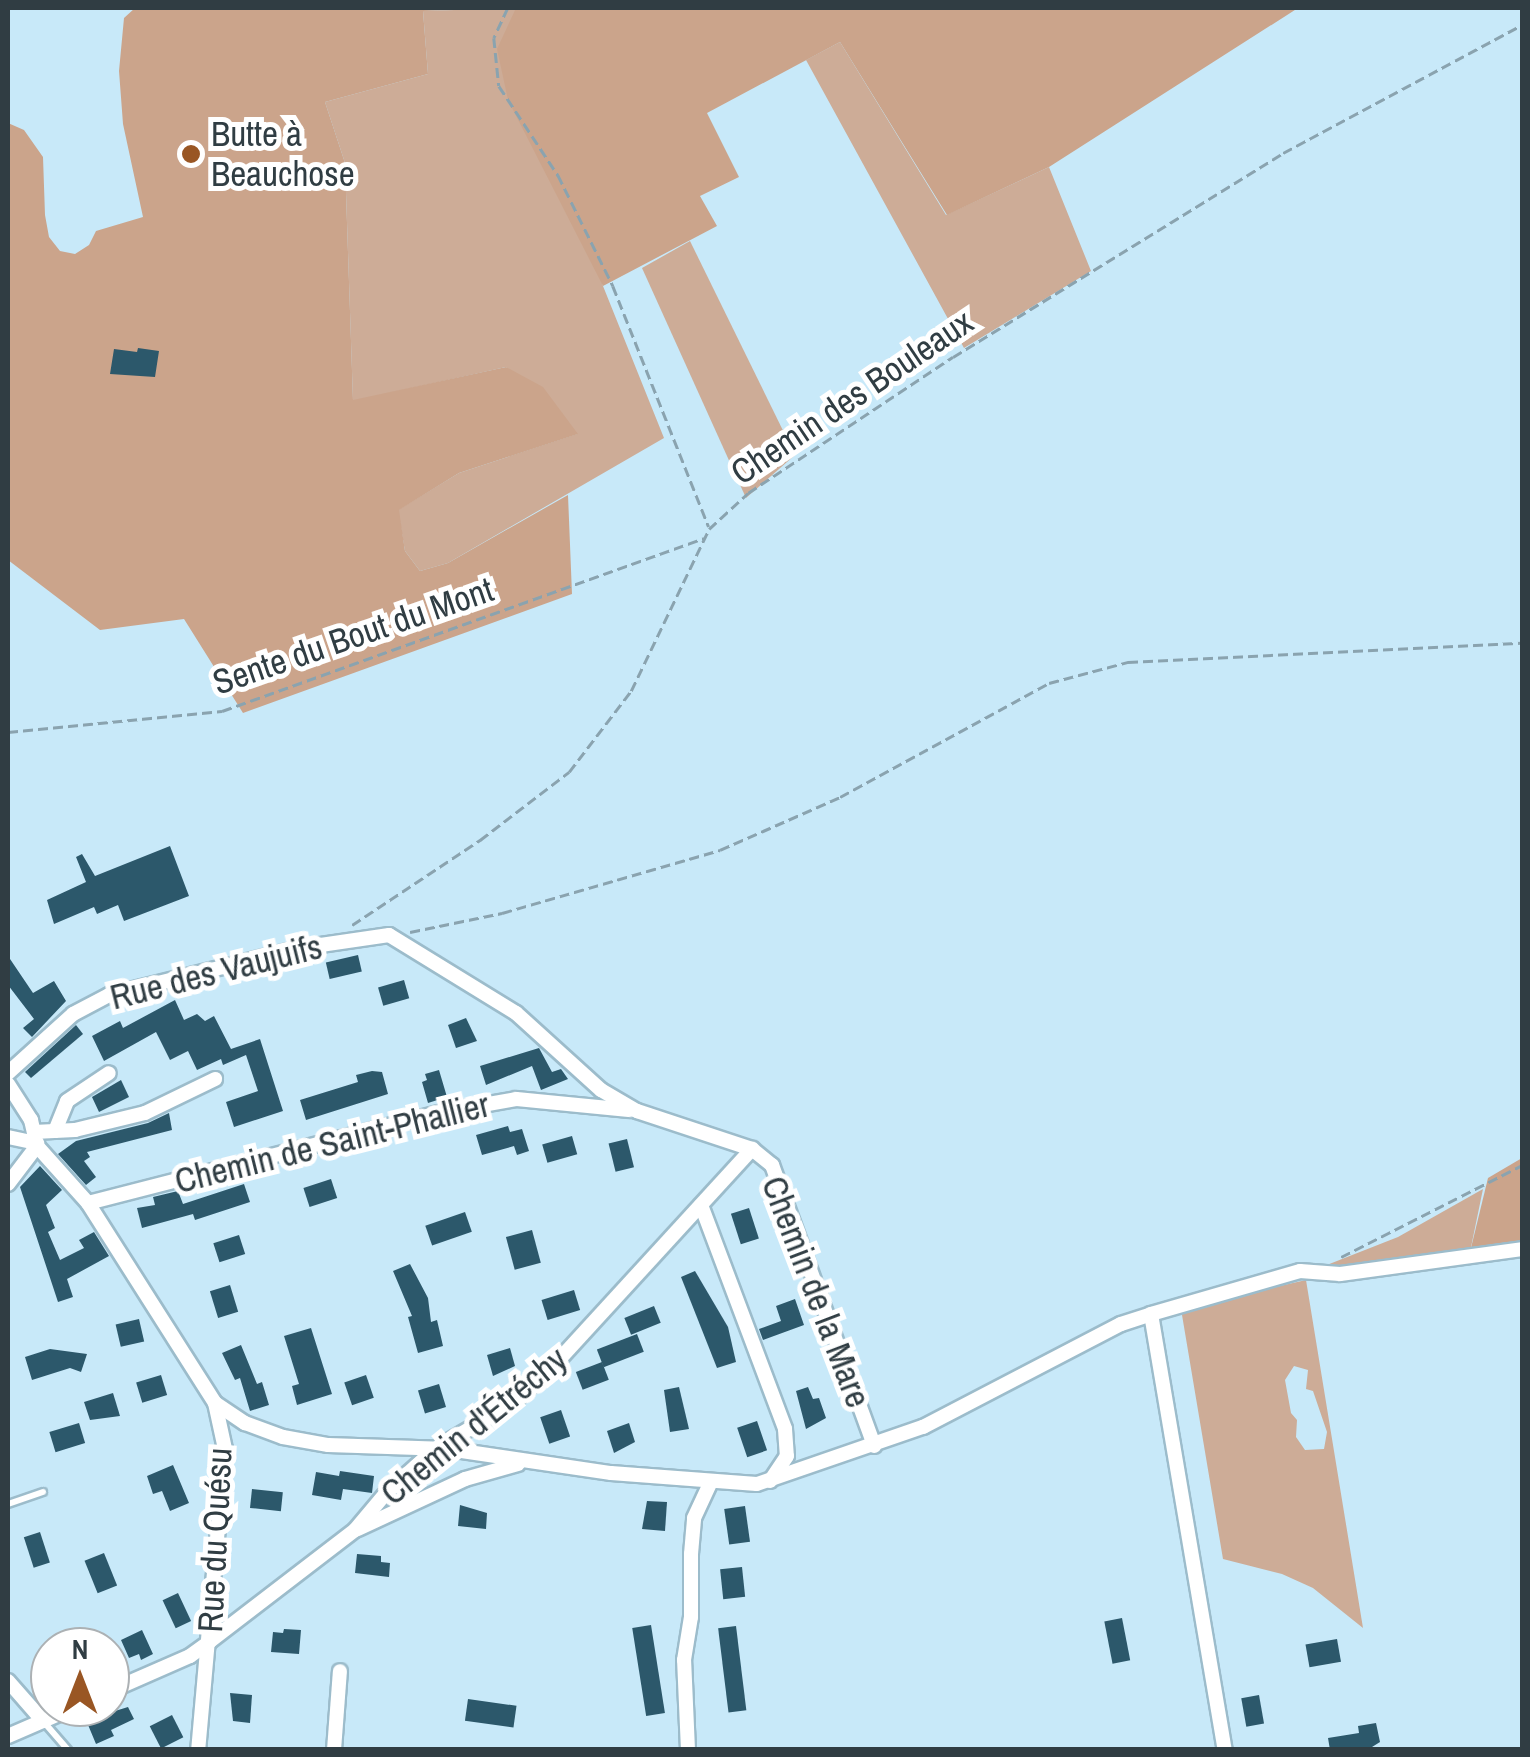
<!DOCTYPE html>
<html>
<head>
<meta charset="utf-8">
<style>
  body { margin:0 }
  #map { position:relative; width:1530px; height:1757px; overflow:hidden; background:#c8e9f9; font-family:"Archivo Narrow",sans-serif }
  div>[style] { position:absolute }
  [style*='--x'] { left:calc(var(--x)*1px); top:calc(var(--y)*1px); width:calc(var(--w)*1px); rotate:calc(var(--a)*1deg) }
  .green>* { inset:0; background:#cdac97 }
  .forest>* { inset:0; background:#cba48b }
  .building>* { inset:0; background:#2c586b; transform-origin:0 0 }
  .path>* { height:2.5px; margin-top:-1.25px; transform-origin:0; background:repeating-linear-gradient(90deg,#8aa3af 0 10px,transparent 0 15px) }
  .roads { filter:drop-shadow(2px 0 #9cbccb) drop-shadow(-2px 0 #9cbccb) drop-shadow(0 2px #9cbccb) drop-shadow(0 -2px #9cbccb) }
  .service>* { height:6px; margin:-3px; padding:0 3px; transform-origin:3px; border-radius:3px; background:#fff }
  .minor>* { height:14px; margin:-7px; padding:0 7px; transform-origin:7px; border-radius:7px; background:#fff }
  .dots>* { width:28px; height:28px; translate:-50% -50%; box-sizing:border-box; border:5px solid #fff; border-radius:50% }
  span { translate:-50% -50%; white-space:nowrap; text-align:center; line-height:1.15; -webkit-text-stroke:10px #fff; paint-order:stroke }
  .poi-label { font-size:35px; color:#303d43 }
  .left { translate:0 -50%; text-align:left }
  .street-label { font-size:35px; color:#303d43 }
  .frame { position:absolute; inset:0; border:10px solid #303d43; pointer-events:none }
  .north { position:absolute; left:30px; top:1627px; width:100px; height:100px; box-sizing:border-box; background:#fff; border:2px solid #acb1b4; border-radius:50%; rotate:0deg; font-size:28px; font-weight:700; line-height:40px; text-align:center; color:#303d43 }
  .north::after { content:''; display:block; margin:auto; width:35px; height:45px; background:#995624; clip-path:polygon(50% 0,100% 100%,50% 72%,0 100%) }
</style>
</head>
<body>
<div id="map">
  <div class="green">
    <i style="clip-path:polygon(516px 8px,603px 286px,664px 438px,448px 563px,420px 571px,405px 551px,398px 510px,459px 473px,577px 434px,506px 367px,353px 401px,345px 163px,325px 102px,428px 74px,423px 11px)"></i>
    <i style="clip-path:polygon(840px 42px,946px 215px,1049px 167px,1091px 271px,964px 348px,806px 60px)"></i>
    <i style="clip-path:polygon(690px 241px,795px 455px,746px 498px,642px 268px)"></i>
    <i style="clip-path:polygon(1483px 1189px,1470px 1252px,1309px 1272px,1398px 1237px)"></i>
    <i style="clip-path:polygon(evenodd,1306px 1280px,1363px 1628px,1313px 1588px,1282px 1574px,1223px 1559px,1181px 1309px,1306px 1280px,1294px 1366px,1308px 1370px,1306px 1389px,1313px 1391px,1327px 1432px,1324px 1449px,1305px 1450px,1296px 1437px,1297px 1420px,1291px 1413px,1285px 1380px,1294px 1366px)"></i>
  </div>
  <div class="forest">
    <i style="clip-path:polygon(135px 8px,1298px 8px,1049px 167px,947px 215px,840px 42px,707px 113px,739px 177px,700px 196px,717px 226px,603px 286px,508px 100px,497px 49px,516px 8px,423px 11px,428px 74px,325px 102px,345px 163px,353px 400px,506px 367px,543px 387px,578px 434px,459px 473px,399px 510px,405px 551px,420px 571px,448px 563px,568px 495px,572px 594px,243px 713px,184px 619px,100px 630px,8px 560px,8px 123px,24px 130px,43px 157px,45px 215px,49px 237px,60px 251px,75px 254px,89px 245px,96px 231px,143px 217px,123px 124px,119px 71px,124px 18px)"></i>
    <i style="clip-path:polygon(1522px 1158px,1522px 1254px,1470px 1252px,1488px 1178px)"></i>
  </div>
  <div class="building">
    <i style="clip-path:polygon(138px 348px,159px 351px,155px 377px,110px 374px,114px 349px,137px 352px)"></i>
    <i style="clip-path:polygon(170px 846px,189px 896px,124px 921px,118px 905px,97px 914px,94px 907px,54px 924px,47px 900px,86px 882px,76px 857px,82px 854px,95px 876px)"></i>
    <i style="left:358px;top:955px;width:17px;height:33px;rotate:77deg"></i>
    <i style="clip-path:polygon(8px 956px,33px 993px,54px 981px,66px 1001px,32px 1037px,23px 1028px,34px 1019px,8px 985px)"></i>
    <i style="left:404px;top:980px;width:19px;height:27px;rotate:74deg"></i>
    <i style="clip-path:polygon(175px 1000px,184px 1020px,197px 1014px,205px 1021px,214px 1016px,231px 1049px,260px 1039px,283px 1111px,234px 1127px,226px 1102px,258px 1091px,246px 1055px,223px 1065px,221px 1059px,197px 1070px,188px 1051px,170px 1060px,156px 1032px,104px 1061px,92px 1036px,120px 1021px,123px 1028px)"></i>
    <i style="clip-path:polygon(466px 1018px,477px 1041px,456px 1048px,448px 1025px)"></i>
    <i style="clip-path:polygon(76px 1025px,83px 1034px,31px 1078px,25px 1072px)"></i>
    <i style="clip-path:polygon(539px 1048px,552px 1072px,561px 1069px,568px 1079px,541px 1090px,532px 1066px,486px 1085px,480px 1066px)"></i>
    <i style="clip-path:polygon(439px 1070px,447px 1097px,428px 1103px,422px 1082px,427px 1080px,425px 1074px)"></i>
    <i style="clip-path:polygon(372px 1071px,382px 1072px,388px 1094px,306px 1120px,300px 1100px,358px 1082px,356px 1075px)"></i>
    <i style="clip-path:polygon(121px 1080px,129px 1097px,99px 1112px,92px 1097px)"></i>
    <i style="clip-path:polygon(169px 1113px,172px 1130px,87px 1152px,90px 1157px,84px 1161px,96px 1177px,86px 1185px,58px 1154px,76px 1141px,148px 1123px)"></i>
    <i style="clip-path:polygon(508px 1126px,510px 1132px,522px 1129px,529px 1151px,517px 1155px,514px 1146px,482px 1155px,476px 1135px)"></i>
    <i style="left:572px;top:1136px;width:19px;height:31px;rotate:74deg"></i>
    <i style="left:627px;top:1139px;width:29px;height:19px;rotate:76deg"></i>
    <i style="clip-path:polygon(40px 1166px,62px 1190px,46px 1205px,55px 1228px,48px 1232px,60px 1260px,84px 1248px,79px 1240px,94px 1232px,109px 1256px,67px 1279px,73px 1297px,58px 1302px,20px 1187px)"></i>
    <i style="left:331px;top:1179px;width:20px;height:29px;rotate:72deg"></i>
    <i style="clip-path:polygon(244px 1184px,250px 1202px,195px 1220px,193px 1214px,142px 1228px,137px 1208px,155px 1205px,153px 1197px,178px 1191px,183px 1204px)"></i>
    <i style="left:749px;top:1208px;width:32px;height:19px;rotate:72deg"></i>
    <i style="left:465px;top:1212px;width:21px;height:42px;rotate:71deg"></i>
    <i style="left:532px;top:1230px;width:34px;height:27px;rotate:75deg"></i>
    <i style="left:239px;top:1235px;width:20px;height:27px;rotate:72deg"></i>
    <i style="clip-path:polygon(410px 1264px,428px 1298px,431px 1322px,437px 1320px,443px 1346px,418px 1353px,408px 1317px,412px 1316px,393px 1271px)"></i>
    <i style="clip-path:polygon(695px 1271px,728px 1327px,736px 1362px,717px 1368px,681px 1277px)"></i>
    <i style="left:230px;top:1285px;width:28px;height:21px;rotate:73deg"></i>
    <i style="left:574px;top:1290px;width:21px;height:34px;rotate:73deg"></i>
    <i style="clip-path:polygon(795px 1299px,804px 1325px,763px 1340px,759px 1329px,781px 1321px,776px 1306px)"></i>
    <i style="left:654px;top:1306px;width:18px;height:32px;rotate:68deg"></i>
    <i style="left:139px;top:1319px;width:23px;height:24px;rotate:77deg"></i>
    <i style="clip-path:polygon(311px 1328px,332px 1394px,297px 1405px,292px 1386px,299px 1384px,284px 1336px)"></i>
    <i style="left:637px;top:1334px;width:19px;height:43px;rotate:69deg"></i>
    <i style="clip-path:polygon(241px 1345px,257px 1384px,262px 1382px,269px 1405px,250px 1411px,240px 1378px,235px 1380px,222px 1353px)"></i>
    <i style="clip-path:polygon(510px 1348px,515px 1366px,493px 1376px,487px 1355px)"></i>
    <i style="clip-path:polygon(50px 1349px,87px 1354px,81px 1372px,70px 1368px,32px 1380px,25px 1357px)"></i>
    <i style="left:602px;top:1362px;width:19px;height:28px;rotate:69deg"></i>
    <i style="left:161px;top:1375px;width:21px;height:26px;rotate:73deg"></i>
    <i style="left:366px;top:1375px;width:24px;height:23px;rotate:71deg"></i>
    <i style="left:439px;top:1384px;width:24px;height:22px;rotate:73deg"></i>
    <i style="clip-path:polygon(679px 1387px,689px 1429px,670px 1432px,664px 1390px)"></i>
    <i style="clip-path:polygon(808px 1387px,813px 1399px,819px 1398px,826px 1418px,806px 1429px,796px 1391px)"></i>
    <i style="clip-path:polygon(113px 1393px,120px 1416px,90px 1420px,84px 1402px)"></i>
    <i style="left:561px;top:1410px;width:28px;height:22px;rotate:71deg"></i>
    <i style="left:757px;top:1421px;width:31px;height:21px;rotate:71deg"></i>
    <i style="left:79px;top:1423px;width:21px;height:31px;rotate:73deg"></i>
    <i style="clip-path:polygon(629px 1423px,635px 1442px,614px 1453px,607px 1431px)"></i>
    <i style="clip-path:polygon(173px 1465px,189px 1503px,170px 1511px,162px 1491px,153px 1494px,147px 1476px)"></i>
    <i style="clip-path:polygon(340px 1471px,374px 1476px,372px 1493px,343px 1489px,341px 1500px,312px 1495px,316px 1472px,339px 1476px)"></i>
    <i style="left:252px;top:1489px;width:31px;height:19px;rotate:6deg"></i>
    <i style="clip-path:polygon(647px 1501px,667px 1502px,665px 1531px,642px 1529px)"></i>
    <i style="clip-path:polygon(460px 1505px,487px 1513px,486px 1529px,458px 1526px)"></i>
    <i style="left:745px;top:1506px;width:36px;height:21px;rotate:82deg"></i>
    <i style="left:40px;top:1532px;width:32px;height:17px;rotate:72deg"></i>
    <i style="left:104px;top:1553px;width:35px;height:21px;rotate:68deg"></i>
    <i style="clip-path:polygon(357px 1554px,381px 1556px,381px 1562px,390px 1563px,389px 1577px,355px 1573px)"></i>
    <i style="left:742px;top:1567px;width:30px;height:22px;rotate:84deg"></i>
    <i style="left:178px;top:1593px;width:31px;height:17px;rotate:65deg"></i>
    <i style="left:1122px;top:1618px;width:43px;height:18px;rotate:79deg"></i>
    <i style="left:651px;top:1625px;width:89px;height:19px;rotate:81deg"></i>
    <i style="left:736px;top:1626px;width:85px;height:18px;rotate:83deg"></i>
    <i style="clip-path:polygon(284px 1629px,301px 1630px,299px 1654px,271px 1652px,273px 1632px,283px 1633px)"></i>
    <i style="clip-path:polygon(142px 1630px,153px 1654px,141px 1660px,139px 1654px,129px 1658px,121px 1640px)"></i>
    <i style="left:1337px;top:1639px;width:23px;height:32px;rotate:80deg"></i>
    <i style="clip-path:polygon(230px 1693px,252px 1695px,250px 1723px,233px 1721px)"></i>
    <i style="left:1259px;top:1695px;width:29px;height:18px;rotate:80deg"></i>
    <i style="left:468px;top:1699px;width:49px;height:22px;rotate:8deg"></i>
    <i style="clip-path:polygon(128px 1707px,134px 1719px,111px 1730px,114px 1736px,96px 1744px,86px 1720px)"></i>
    <i style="left:172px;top:1715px;width:25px;height:25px;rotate:63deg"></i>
    <i style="clip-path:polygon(1376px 1723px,1380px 1742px,1372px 1747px,1330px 1750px,1328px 1738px,1359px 1733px,1358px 1726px)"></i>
  </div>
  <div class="path">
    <i style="--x:508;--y:8;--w:33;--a:115"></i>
    <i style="--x:494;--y:38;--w:48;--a:84.1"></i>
    <i style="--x:499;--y:86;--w:107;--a:56.5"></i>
    <i style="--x:558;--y:175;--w:124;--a:63.6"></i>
    <i style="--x:613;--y:286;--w:259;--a:68.3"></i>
    <i style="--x:8;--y:732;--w:215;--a:-5.6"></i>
    <i style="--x:222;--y:711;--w:512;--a:-19.74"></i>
    <i style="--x:352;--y:925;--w:154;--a:-33.6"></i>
    <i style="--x:480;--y:840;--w:112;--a:-37.4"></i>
    <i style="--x:569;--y:772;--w:102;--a:-52.6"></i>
    <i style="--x:631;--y:691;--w:180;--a:-64.3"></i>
    <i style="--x:709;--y:529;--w:53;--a:-42.7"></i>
    <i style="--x:748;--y:493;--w:246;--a:-33.6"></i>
    <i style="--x:953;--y:357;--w:388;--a:-31.7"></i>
    <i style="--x:1283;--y:153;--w:271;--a:-28.2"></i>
    <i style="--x:410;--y:932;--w:94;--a:-11.7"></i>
    <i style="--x:502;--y:913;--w:227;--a:-16.1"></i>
    <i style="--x:720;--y:850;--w:131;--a:-23.8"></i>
    <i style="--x:840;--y:797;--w:238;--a:-28.6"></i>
    <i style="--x:1049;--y:683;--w:82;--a:-14.9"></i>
    <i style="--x:1128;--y:662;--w:394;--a:-2.8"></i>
    <i style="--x:1341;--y:1257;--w:203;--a:-26.9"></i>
  </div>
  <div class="roads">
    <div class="service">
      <i style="--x:8;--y:1504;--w:37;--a:-19"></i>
      <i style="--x:43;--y:1721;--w:38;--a:49"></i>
    </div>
    <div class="minor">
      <i style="--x:8;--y:1073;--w:88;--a:-42.2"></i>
      <i style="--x:73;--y:1014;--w:41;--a:-27.8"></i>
      <i style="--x:109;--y:995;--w:197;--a:-13.8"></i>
      <i style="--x:300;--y:948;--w:90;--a:-8.3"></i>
      <i style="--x:389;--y:935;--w:149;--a:31.6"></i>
      <i style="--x:516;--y:1013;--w:115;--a:42.2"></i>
      <i style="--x:601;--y:1090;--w:42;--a:30.3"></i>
      <i style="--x:637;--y:1111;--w:121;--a:18.3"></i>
      <i style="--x:752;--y:1149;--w:26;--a:39"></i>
      <i style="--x:772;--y:1165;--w:299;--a:70"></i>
      <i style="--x:8;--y:1084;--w:43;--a:57.4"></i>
      <i style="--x:31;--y:1120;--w:27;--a:77"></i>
      <i style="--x:37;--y:1146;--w:76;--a:48.2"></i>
      <i style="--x:88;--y:1203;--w:237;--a:57.6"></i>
      <i style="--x:215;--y:1403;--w:47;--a:77.7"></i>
      <i style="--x:225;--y:1449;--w:302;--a:95.1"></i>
      <i style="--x:55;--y:1131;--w:32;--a:-68"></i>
      <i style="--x:67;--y:1101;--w:50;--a:-33.7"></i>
      <i style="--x:34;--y:1132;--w:41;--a:-2.8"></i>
      <i style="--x:75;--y:1130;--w:72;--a:-13.7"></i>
      <i style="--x:145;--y:1113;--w:78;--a:-25.9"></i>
      <i style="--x:8;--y:1137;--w:30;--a:12"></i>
      <i style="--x:8;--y:1184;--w:48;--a:-52.7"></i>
      <i style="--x:88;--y:1203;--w:366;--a:-14.4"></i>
      <i style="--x:443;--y:1112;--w:74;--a:-10.1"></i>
      <i style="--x:516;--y:1099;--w:114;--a:5.6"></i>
      <i style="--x:701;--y:1205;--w:239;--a:69.4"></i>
      <i style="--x:785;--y:1429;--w:27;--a:86"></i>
      <i style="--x:787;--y:1456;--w:30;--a:124"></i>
      <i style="--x:1151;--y:1314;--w:442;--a:80.4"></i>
      <i style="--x:215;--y:1403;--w:36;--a:34"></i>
      <i style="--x:245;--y:1423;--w:40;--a:20.2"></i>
      <i style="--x:283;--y:1437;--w:46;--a:10.1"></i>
      <i style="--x:328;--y:1445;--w:120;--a:1.9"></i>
      <i style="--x:448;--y:1449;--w:165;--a:8.4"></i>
      <i style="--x:611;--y:1473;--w:146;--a:4.3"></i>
      <i style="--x:757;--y:1484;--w:176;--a:-19"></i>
      <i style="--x:923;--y:1427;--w:223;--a:-27.5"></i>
      <i style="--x:1121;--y:1324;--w:32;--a:-18"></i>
      <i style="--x:1151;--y:1314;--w:155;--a:-16.1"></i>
      <i style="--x:1300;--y:1271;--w:40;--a:4.3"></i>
      <i style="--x:1340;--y:1274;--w:184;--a:-7.8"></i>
      <i style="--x:358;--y:1529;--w:118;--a:-25"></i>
      <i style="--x:465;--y:1479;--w:55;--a:-15.8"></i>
      <i style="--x:8;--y:1681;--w:53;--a:48.8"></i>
      <i style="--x:110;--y:1691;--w:87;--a:-23.6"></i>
      <i style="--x:190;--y:1656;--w:24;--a:-36"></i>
      <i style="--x:209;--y:1642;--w:184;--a:-37.5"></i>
      <i style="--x:355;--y:1530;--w:48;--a:-50"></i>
      <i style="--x:386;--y:1493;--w:66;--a:-41.9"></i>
      <i style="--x:435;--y:1449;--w:87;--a:-30.4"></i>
      <i style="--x:510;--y:1405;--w:61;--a:-42.3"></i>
      <i style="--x:555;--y:1364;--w:292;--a:-47.5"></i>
      <i style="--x:8;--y:1736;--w:73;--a:-23.4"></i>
      <i style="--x:334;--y:1750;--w:79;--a:-85.7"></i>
      <i style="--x:688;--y:1750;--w:90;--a:-92.5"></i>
      <i style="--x:684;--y:1660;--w:44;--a:-80.8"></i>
      <i style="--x:691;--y:1617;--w:63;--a:-90"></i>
      <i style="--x:691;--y:1554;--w:36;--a:-85"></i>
      <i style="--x:694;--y:1518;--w:38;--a:-65"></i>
    </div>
  </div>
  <div class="dots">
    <i style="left:191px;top:154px;background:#995624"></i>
  </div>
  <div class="poi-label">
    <span class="left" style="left:211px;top:154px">Butte à<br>Beauchose</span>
  </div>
  <div class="street-label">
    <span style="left:852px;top:397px;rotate:-34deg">Chemin des Bouleaux</span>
    <span style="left:353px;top:636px;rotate:-19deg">Sente du Bout du Mont</span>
    <span style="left:216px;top:972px;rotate:-14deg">Rue des Vaujuifs</span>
    <span style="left:332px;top:1143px;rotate:-14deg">Chemin de Saint-Phallier</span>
    <span style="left:816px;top:1292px;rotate:69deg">Chemin de la Mare</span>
    <span style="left:474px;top:1426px;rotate:-39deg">Chemin d'Étréchy</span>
    <span style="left:215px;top:1540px;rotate:-87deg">Rue du Quésu</span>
  </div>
  <div class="frame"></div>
  <div class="north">N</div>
</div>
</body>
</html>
